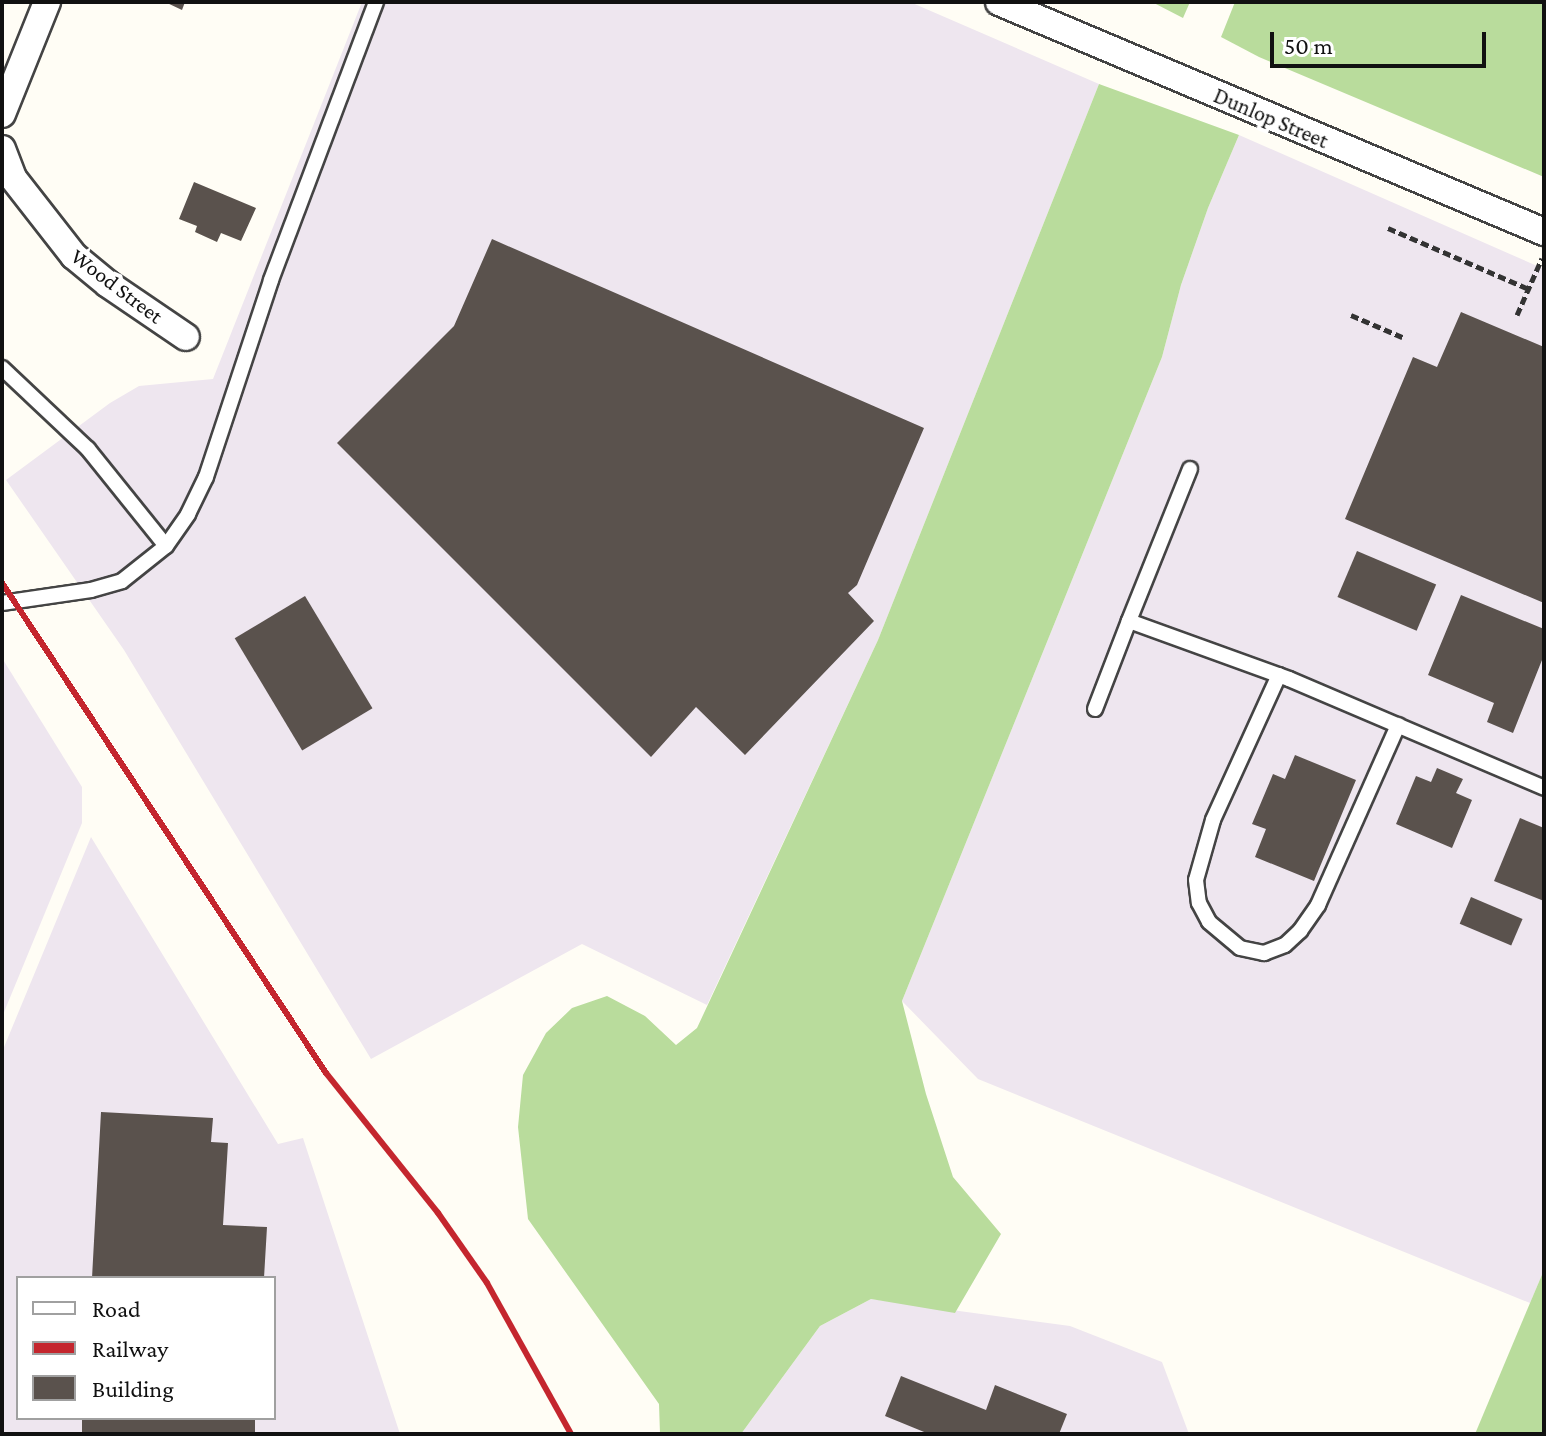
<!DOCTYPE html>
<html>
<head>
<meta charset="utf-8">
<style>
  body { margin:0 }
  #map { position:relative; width:1546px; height:1436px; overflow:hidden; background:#fffdf5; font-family:"Crimson Pro",serif }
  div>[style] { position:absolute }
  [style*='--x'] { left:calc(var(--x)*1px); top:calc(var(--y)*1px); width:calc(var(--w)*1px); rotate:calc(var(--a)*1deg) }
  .industrial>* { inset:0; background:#eee6ef }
  .forest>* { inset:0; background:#b9dc9c }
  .building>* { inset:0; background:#5a524d; transform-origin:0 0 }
  .path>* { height:5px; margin-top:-2.5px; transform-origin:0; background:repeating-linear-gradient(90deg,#333 0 8px,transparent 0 12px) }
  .roads { filter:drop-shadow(2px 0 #444) drop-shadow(-2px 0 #444) drop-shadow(0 2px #444) drop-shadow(0 -2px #444) }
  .lane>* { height:14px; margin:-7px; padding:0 7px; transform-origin:7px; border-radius:7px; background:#fff }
  .street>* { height:26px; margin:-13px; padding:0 13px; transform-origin:13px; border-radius:13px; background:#fff }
  .rail>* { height:6px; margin:-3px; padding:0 3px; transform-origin:3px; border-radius:3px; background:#c4262e }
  span { translate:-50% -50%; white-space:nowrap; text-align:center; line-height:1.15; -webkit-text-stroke:8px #fff; paint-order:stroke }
  .street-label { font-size:22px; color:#111 }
  .frame { position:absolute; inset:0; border:4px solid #111; pointer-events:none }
  .legend { position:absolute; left:16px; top:1276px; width:260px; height:144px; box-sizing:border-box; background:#fff; border:2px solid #a0a0a0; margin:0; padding:10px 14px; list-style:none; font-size:24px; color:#111 }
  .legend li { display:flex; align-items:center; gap:16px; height:40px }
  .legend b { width:40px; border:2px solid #a0a0a0 }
  .scale { position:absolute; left:1270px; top:32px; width:216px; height:36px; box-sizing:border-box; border:4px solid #111; border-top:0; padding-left:10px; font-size:24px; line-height:28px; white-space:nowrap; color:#111; -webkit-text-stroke:6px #fff; paint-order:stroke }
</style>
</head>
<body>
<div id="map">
  <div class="industrial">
    <i style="clip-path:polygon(362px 2px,910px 2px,1099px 84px,878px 640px,707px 1005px,582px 944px,371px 1059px,124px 650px,6px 480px,110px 403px,139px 386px,213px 379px)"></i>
    <i style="clip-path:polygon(1239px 135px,1544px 269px,1544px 1270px,1530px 1303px,978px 1079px,902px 1001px,1162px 357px,1181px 285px,1208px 208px)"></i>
    <i style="clip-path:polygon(2px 658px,82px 787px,82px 823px,2px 1017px)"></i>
    <i style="clip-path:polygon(evenodd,91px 837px,278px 1144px,303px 1138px,400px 1434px,2px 1434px,2px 1052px,91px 837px,18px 1278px,274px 1278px,274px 1418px,18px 1418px,18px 1278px)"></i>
    <i style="clip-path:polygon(871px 1299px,1070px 1326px,1162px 1362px,1189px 1434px,741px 1434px,820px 1326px)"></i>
  </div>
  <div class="forest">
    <i style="clip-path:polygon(1152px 2px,1190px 2px,1183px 18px)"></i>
    <i style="clip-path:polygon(1235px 2px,1544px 2px,1544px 177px,1259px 57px,1221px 37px)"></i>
    <i style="clip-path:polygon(1099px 84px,1239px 135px,1208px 208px,1181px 285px,1162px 357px,902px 1001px,926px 1094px,953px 1177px,1001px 1234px,955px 1313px,871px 1299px,820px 1326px,741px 1434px,660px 1434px,659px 1404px,528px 1219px,518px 1127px,523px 1075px,546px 1033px,572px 1008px,607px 996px,645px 1016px,676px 1045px,697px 1028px,878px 640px)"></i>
    <i style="clip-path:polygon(1544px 1270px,1544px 1434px,1475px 1434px,1530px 1303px)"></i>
  </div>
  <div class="building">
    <i style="clip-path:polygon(165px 2px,185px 2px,182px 10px)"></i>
    <i style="clip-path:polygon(194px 182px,256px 208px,241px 241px,221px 233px,217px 242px,195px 232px,197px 226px,179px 219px)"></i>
    <i style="clip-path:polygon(492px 239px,924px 428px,857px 585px,848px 593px,874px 621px,745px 755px,696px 707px,651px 757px,337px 443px,454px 326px)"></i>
    <i style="clip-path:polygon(1461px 312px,1544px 347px,1544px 603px,1345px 519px,1413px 357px,1437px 367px)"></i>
    <i style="left:1357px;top:551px;width:86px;height:50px;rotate:23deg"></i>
    <i style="clip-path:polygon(1461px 595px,1544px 629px,1544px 655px,1513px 733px,1487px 722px,1494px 703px,1428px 675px)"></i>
    <i style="left:305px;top:596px;width:131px;height:82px;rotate:59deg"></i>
    <i style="clip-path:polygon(1295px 755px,1356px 780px,1314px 881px,1255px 857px,1266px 829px,1252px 824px,1273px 774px,1285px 779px)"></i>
    <i style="clip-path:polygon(1437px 768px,1463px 779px,1456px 793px,1472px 800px,1452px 848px,1396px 824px,1416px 776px,1431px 782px)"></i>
    <i style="clip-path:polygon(1520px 818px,1544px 828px,1544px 901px,1494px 881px)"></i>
    <i style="left:1471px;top:897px;width:56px;height:29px;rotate:23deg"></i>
    <i style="clip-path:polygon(101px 1112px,213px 1118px,211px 1142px,228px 1143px,223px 1225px,267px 1227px,264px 1278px,92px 1278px)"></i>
    <i style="clip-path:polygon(901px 1376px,986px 1410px,995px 1385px,1067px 1414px,1059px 1434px,929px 1434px,885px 1416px)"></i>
    <i style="left:82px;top:1418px;width:173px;height:16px"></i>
  </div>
  <div class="path">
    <i style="--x:1388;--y:228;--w:154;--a:23.4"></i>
    <i style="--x:1351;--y:315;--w:56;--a:23.3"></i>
    <i style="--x:1517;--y:315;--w:62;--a:-66.3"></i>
  </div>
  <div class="roads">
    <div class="lane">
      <i style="--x:2;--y:368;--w:118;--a:43.3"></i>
      <i style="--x:88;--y:449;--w:124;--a:51.2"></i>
      <i style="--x:1190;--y:469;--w:164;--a:111.9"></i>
      <i style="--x:1129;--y:621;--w:170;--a:19.9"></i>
      <i style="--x:1289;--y:679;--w:277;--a:23.1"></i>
      <i style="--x:2;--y:603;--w:90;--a:-8.3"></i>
      <i style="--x:91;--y:590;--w:32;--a:-16"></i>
      <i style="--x:122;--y:581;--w:56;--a:-38.5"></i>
      <i style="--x:166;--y:546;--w:39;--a:-55"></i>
      <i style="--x:188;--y:514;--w:41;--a:-64.1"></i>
      <i style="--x:206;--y:477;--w:207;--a:-71.7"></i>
      <i style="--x:271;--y:280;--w:297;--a:-69.3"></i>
      <i style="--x:1279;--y:675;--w:159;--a:114.5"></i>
      <i style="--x:1213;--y:820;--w:62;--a:105.8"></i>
      <i style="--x:1196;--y:880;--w:23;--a:83"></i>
      <i style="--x:1199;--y:903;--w:21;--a:62"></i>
      <i style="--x:1209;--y:922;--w:40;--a:40"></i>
      <i style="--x:1240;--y:948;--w:25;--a:12"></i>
      <i style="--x:1264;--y:953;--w:22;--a:-21"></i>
      <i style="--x:1285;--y:945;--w:21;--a:-43"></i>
      <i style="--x:1300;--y:931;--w:32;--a:-55"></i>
      <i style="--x:1318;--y:905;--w:197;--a:-66"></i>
      <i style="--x:1095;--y:709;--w:94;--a:-68.9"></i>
    </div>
    <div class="street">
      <i style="--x:999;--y:2;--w:592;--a:22.88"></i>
      <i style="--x:2;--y:114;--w:121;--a:-68.1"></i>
      <i style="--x:2;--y:149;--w:31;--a:69"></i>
      <i style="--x:13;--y:178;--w:99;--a:52"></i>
      <i style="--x:74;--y:256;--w:44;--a:39.5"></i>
      <i style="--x:108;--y:284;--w:94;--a:34.2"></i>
    </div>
  </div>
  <div class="rail">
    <i style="--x:2;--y:583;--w:587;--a:56.53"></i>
    <i style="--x:326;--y:1073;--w:179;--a:51.3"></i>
    <i style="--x:438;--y:1213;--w:85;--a:55"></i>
    <i style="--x:487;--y:1283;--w:173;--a:60.9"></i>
  </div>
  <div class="street-label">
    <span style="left:1271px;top:118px;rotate:23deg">Dunlop Street</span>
    <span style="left:117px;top:286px;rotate:37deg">Wood Street</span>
  </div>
  <div class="frame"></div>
  <ul class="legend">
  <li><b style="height:10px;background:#fff"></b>Road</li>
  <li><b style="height:10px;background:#c4262e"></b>Railway</li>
  <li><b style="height:22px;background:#5a524d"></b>Building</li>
  </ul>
  <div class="scale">50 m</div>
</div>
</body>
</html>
